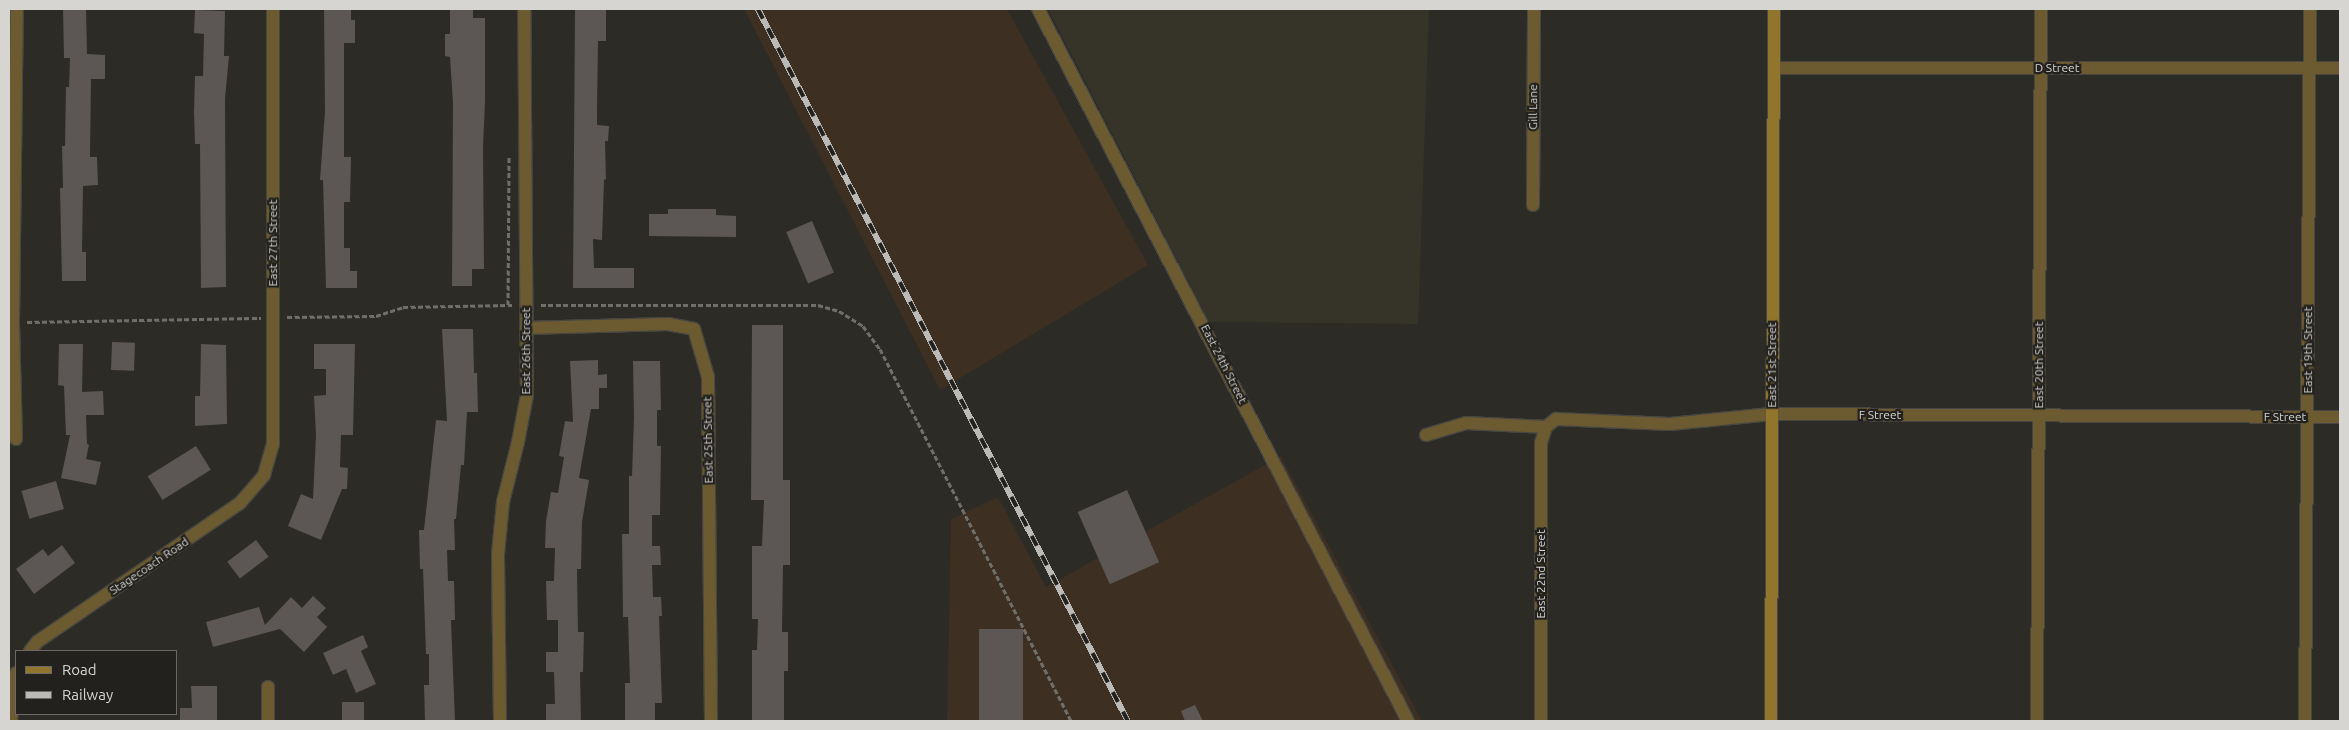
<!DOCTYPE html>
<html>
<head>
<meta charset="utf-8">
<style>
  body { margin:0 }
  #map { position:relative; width:2349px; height:730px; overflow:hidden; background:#2c2b26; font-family:Ubuntu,sans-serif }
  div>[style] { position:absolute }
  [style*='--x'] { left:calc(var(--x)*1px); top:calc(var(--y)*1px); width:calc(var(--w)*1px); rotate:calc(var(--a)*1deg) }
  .industrial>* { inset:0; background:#3d2f22 }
  .built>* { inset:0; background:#363429 }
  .building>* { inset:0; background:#5c5654; transform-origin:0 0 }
  .path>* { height:3px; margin-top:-1.5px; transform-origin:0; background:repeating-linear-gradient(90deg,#706f6a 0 5px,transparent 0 7.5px) }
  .roads { filter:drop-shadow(1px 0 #474642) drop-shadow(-1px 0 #474642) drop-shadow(0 1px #474642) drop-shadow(0 -1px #474642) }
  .street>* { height:12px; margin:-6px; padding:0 6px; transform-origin:6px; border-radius:6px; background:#6c5b31 }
  .secondary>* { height:12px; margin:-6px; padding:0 6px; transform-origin:6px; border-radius:6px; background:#91752d }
  .rail>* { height:5.5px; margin-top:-2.75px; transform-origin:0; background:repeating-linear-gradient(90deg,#22211d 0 11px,#bbbab7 0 22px); box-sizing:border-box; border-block:1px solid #bbbab7 }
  span { translate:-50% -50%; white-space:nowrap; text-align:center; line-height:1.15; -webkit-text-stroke:4.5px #22211d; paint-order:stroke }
  .street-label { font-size:12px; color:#d6d5d2 }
  .frame { position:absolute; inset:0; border:10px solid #d6d5d2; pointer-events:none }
  .legend { position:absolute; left:15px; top:650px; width:162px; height:65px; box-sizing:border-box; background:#22211d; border:1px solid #6a6965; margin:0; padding:6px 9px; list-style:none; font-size:15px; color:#d6d5d2 }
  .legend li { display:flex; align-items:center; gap:10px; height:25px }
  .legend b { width:25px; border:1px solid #6a6965 }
</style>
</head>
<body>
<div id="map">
  <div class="industrial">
    <i style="clip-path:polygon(744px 9px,1007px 9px,1148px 265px,940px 390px)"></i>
    <i style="clip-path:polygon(1281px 456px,1422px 721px,947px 721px,951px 519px,998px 497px,1046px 587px)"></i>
  </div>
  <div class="built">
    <i style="clip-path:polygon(1048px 9px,1429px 9px,1418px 324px,1209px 322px)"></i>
  </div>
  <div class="building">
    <i style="clip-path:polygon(63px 9px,86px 9px,87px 54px,105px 55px,105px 79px,91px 79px,90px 157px,97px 157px,98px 185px,83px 186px,82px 252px,86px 252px,86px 281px,62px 281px,60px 188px,63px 188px,62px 146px,65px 146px,66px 87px,69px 87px,70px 58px,64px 58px)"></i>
    <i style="clip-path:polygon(324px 9px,351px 9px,351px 20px,355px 20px,355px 43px,344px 43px,344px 157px,351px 157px,350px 202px,344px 202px,344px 248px,350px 248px,350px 271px,357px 271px,357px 288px,326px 288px,323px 180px,320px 180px,325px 111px)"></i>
    <i style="clip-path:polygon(450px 9px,473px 9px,473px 18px,485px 18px,485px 102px,483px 148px,484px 269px,472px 269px,472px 286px,452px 286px,453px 103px,450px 57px,445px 56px,445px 34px,450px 34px)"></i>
    <i style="clip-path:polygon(575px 9px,606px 9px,606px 41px,598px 41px,597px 109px,597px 125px,609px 126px,608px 141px,605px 141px,606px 179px,604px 180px,602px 240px,593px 239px,594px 268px,634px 268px,634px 288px,573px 288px)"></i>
    <i style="clip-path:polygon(195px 10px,225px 11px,224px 56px,229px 56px,225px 99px,226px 287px,201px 288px,200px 144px,195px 144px,194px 112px,195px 76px,203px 76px,204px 34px,194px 33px)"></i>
    <i style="clip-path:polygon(668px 209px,716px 209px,716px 215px,736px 216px,736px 237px,649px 236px,649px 214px,668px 214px)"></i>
    <i style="left:812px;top:221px;width:56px;height:28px;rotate:67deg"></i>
    <i style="clip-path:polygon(752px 325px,783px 325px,783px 480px,790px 480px,790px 565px,783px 565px,782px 632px,788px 632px,788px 671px,784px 671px,784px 721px,752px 721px,752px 650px,757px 650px,758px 619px,752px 619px,752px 546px,762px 546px,764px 500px,751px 500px)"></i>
    <i style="clip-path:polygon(442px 329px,473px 329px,474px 373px,477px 373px,478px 412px,467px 412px,464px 465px,461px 465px,456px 519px,454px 519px,455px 550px,447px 550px,448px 581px,454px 581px,455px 620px,451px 620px,455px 721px,425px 721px,424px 685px,429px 685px,429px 654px,426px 654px,423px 569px,420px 569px,419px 530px,424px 530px,436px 420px,447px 421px)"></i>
    <i style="left:112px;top:342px;width:23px;height:28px;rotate:2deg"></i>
    <i style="clip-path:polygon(59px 344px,83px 344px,82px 392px,103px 391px,104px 415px,86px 415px,87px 444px,89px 445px,86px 459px,101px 462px,96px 485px,61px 478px,70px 435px,66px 435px,64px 386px,58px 385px)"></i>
    <i style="clip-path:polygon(201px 344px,226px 345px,227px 424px,195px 426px,195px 396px,200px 396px)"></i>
    <i style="clip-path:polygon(314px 344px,355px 344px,353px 435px,341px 435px,340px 467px,348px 468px,347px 489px,342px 489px,321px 540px,288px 526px,301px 494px,313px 499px,316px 435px,314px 396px,326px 395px,326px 369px,314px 369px)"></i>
    <i style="clip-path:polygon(598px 360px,598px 375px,607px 374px,607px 388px,599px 388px,599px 409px,591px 409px,579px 478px,589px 480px,582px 522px,581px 569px,577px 569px,578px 632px,584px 632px,583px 672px,580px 672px,581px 721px,546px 721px,546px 704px,555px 704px,554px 672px,546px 672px,546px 652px,558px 652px,558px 620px,547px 620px,546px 581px,554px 581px,555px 548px,545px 548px,546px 521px,551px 492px,558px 493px,564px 457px,559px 456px,565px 421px,573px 422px,570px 361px)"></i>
    <i style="clip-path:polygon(633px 361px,660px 361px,661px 410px,657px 410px,657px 446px,661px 446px,660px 515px,652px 515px,652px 546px,660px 546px,661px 565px,652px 565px,653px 597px,661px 597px,662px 616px,659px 616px,662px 703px,655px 703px,655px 721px,625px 721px,625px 683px,630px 683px,628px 617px,623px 617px,622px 534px,629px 534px,629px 476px,632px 476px,634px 418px)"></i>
    <i style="left:196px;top:446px;width:28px;height:57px;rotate:58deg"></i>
    <i style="left:56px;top:481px;width:29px;height:36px;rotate:74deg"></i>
    <i style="left:1127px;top:490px;width:79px;height:54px;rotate:66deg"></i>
    <i style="left:256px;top:540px;width:21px;height:36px;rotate:53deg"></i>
    <i style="clip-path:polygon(62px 545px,75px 563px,34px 594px,16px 569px,43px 549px,48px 556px)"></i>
    <i style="clip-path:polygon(313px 596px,326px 608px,317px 617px,327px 627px,304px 652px,280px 629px,213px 647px,206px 622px,259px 607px,265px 625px,291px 597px,302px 608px)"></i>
    <i style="left:979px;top:629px;width:44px;height:92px"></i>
    <i style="clip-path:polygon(363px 635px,368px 647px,361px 651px,376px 684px,356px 693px,346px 669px,333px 675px,323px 653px)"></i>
    <i style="clip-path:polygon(191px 686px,217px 686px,217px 721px,180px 721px,180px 708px,192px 708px)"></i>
    <i style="left:364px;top:702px;width:19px;height:22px;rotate:90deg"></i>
    <i style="clip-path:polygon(1195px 705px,1203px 721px,1185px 721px,1181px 711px)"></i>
  </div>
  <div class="path">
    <i style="--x:508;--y:305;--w:149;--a:-89.6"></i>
    <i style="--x:541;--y:305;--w:277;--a:0"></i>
    <i style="--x:818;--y:305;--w:22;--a:16"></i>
    <i style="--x:839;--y:311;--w:28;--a:32"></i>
    <i style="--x:863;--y:326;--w:29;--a:54"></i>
    <i style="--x:880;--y:349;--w:418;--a:62.8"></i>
    <i style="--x:287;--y:317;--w:89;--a:-0.6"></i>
    <i style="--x:376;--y:316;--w:28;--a:-18"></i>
    <i style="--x:403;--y:307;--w:109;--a:-1.1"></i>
    <i style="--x:27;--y:322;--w:234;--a:-1"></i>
  </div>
  <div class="roads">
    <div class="street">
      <i style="--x:1038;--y:9;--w:802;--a:62.54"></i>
      <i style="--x:1774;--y:68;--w:566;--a:0"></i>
      <i style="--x:1533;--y:205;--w:196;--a:-89.7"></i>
      <i style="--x:526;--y:328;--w:142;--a:-1.6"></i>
      <i style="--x:668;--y:324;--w:26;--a:11"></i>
      <i style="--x:694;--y:329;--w:50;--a:73.7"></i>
      <i style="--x:708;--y:377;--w:344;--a:89.5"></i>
      <i style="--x:1426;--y:435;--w:42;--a:-16.7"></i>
      <i style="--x:1466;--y:423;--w:80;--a:2.9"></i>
      <i style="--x:1546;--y:427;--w:13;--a:-39"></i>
      <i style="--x:1556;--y:419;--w:114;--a:2.5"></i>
      <i style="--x:1670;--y:424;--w:102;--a:-5.6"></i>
      <i style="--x:1772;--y:414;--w:568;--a:0.3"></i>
      <i style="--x:16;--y:439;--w:117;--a:-91.5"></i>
      <i style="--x:13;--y:322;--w:313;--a:-89.3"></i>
      <i style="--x:30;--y:651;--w:11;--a:-52"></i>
      <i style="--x:37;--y:642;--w:246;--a:-34.4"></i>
      <i style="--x:240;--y:503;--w:37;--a:-49"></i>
      <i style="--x:264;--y:475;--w:32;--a:-74"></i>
      <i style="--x:273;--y:444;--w:435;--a:-90"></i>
      <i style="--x:11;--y:721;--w:48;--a:-84.1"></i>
      <i style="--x:268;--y:721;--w:34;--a:-90"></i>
      <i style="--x:500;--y:721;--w:167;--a:-90.7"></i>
      <i style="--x:498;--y:554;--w:52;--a:-84.5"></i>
      <i style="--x:503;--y:502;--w:62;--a:-76"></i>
      <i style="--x:518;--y:442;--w:48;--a:-79.2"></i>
      <i style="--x:527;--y:395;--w:386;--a:-90.4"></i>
      <i style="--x:1541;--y:721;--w:278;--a:-90"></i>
      <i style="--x:1541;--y:443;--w:17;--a:-73"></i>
      <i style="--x:2037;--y:721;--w:712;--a:-89.68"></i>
      <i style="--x:2305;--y:721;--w:712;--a:-89.6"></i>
    </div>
    <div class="secondary">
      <i style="--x:1771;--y:721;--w:712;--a:-89.76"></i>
    </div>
  </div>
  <div class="rail">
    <i style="--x:758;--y:9;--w:802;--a:62.54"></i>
  </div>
  <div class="street-label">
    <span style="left:2057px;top:68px">D Street</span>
    <span style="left:1533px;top:107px;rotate:-90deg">Gill Lane</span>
    <span style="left:273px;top:243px;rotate:-90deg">East 27th Street</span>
    <span style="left:2308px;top:350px;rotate:-90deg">East 19th Street</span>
    <span style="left:526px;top:351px;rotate:-90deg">East 26th Street</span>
    <span style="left:1224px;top:364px;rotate:63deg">East 24th Street</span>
    <span style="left:1772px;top:365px;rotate:-90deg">East 21st Street</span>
    <span style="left:2039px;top:365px;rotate:-90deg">East 20th Street</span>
    <span style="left:1880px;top:415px">F Street</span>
    <span style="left:2285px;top:417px">F Street</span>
    <span style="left:708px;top:440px;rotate:-91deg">East 25th Street</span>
    <span style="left:149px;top:566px;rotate:-34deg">Stagecoach Road</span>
    <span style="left:1541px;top:574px;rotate:-90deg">East 22nd Street</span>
  </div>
  <div class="frame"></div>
  <ul class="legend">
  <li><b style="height:6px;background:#91752d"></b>Road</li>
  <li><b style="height:6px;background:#bbbab7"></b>Railway</li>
  </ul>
</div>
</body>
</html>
